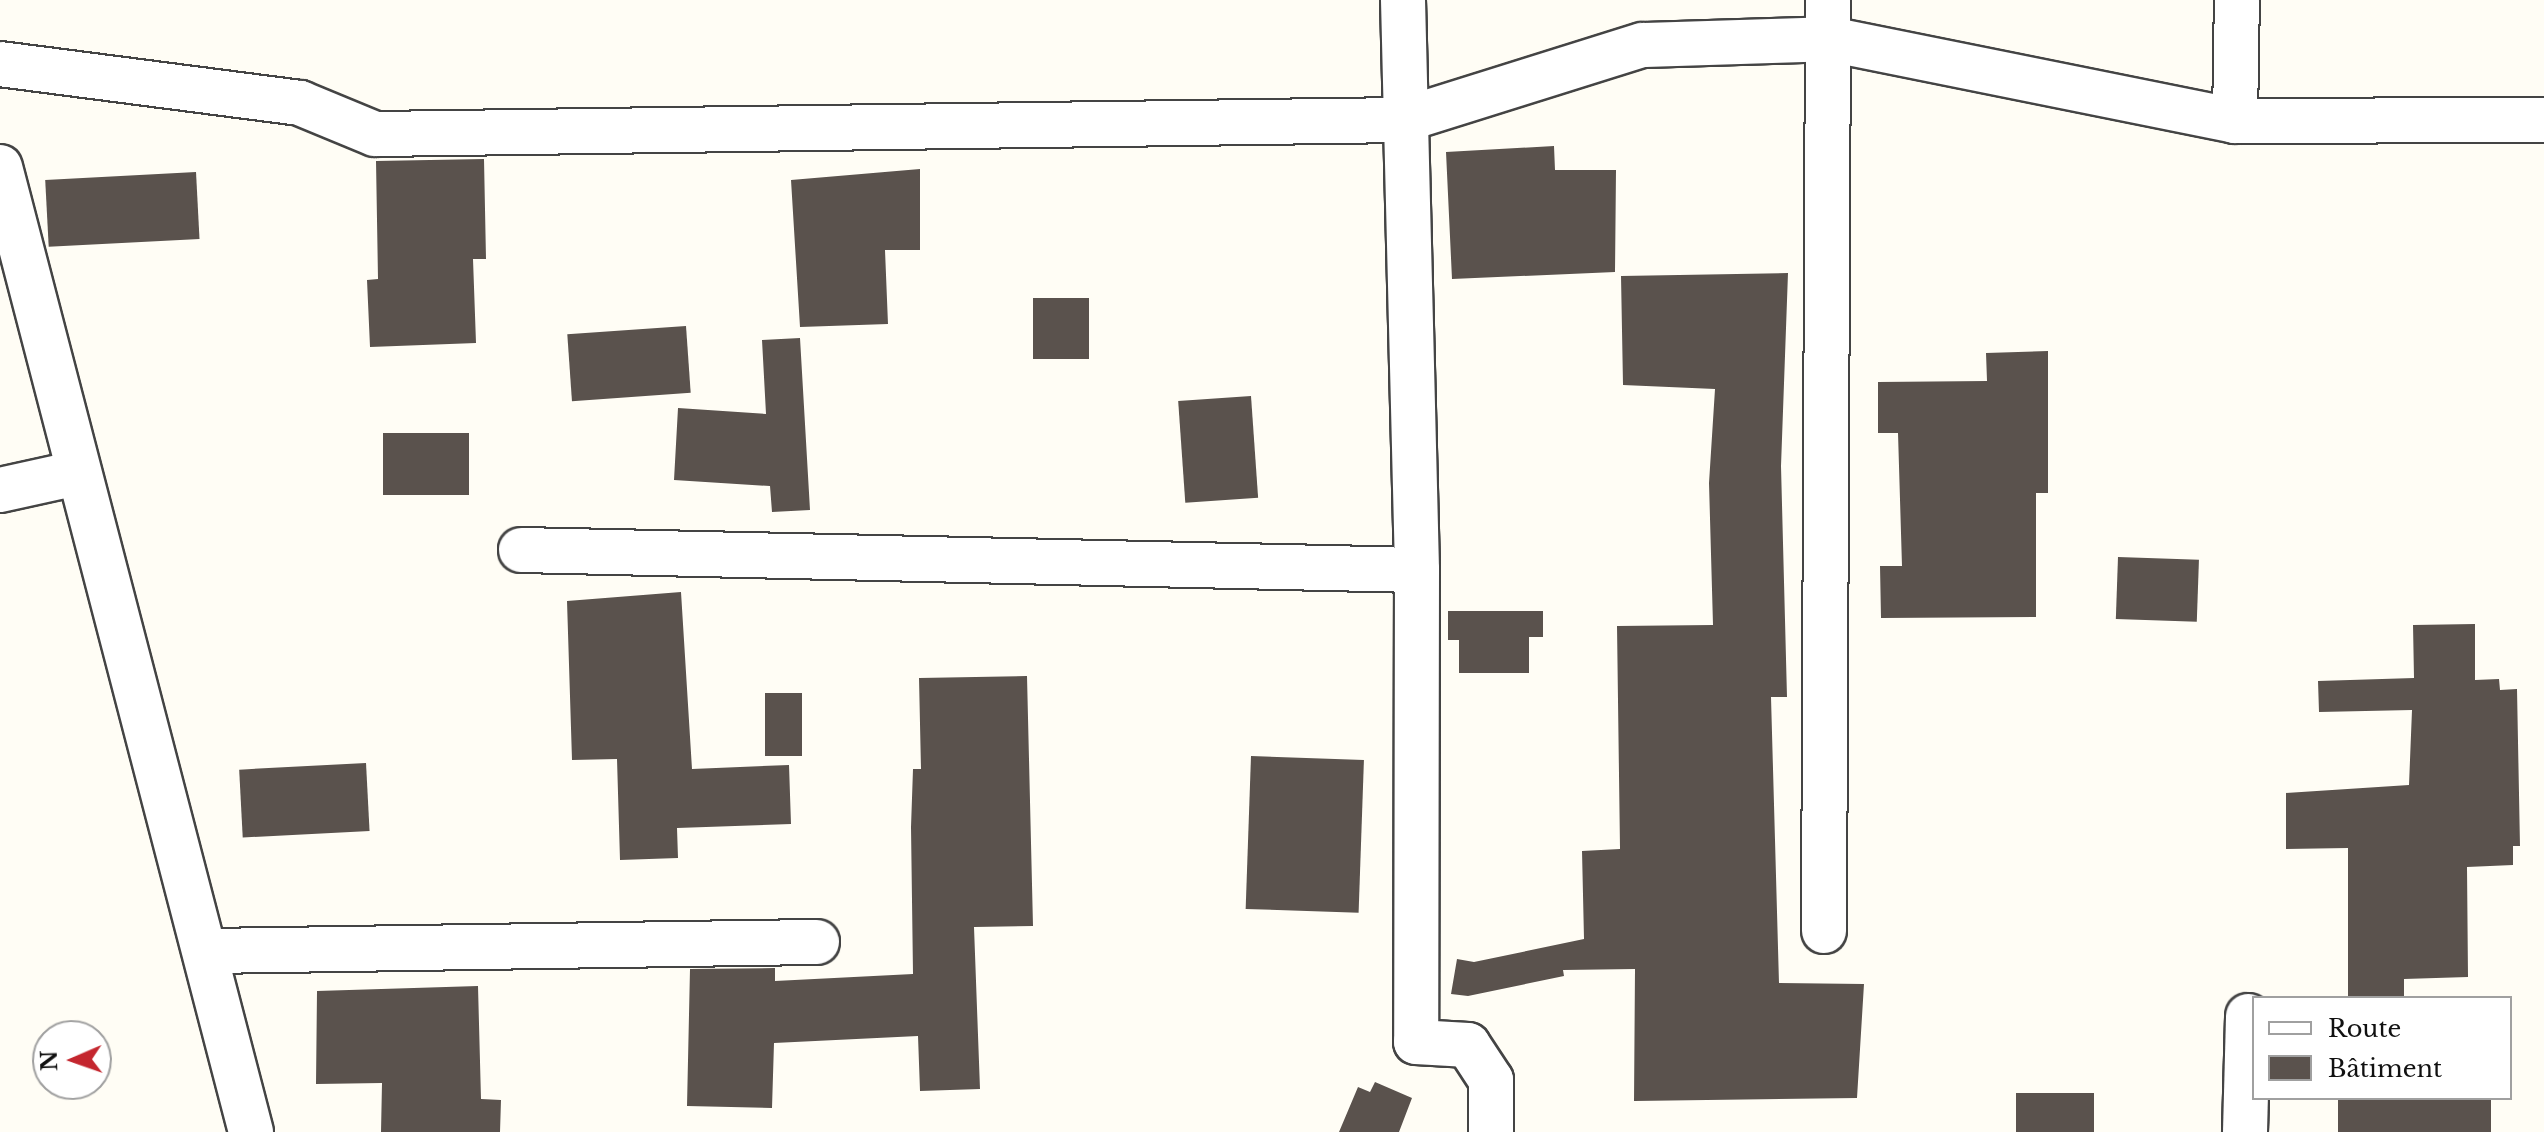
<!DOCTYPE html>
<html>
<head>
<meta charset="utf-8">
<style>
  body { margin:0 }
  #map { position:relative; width:2544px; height:1132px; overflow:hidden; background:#fffdf5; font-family:"Libre Baskerville",serif }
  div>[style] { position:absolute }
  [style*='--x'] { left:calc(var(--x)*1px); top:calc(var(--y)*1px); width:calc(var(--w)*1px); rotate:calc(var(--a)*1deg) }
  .building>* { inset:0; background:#5a524d; transform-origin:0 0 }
  .roads { filter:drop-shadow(2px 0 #444) drop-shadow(-2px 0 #444) drop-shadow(0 2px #444) drop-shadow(0 -2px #444) }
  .street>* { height:44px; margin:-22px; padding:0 22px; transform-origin:22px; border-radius:22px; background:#fff }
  span { translate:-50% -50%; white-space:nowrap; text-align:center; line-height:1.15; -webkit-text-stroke:8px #fff; paint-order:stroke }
  .legend { position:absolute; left:2252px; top:996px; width:260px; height:104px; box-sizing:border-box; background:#fff; border:2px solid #a0a0a0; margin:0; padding:10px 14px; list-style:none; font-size:24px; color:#111 }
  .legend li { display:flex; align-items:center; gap:16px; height:40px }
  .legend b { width:40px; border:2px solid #a0a0a0 }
  .north { position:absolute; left:32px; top:1020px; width:80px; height:80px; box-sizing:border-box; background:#fff; border:2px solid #a0a0a0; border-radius:50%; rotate:268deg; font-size:22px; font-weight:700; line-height:32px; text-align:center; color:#111 }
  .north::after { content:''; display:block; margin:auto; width:28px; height:36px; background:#c4262e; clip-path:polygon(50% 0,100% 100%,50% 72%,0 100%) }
</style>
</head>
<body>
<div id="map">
  <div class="building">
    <i style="clip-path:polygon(1554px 146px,1555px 170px,1616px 170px,1615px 272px,1452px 279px,1446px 152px)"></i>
    <i style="clip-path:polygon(484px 159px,486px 259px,473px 259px,476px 343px,370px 347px,367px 280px,378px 279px,376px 161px)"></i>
    <i style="clip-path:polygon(920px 169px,920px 250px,885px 250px,888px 324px,800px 327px,791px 180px)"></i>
    <i style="left:196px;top:172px;width:67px;height:151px;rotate:87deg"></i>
    <i style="clip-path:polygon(1788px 273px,1781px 466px,1787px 697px,1771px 697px,1779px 983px,1864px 984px,1857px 1098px,1634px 1101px,1635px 969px,1563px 970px,1564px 976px,1468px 996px,1451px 994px,1457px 959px,1474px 962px,1584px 939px,1582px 851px,1620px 849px,1617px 626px,1713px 625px,1709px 483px,1715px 389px,1623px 385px,1621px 276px)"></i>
    <i style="left:1089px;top:298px;width:61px;height:56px;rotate:90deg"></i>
    <i style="left:686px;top:326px;width:67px;height:119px;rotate:86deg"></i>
    <i style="clip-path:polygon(800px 338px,810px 510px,772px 512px,770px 486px,674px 480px,678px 408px,766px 414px,762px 340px)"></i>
    <i style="clip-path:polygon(2048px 351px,2048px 493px,2036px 493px,2036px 617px,1881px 618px,1880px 566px,1902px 566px,1898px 433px,1878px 433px,1878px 382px,1987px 381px,1986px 353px)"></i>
    <i style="left:1251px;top:396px;width:102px;height:73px;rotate:86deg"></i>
    <i style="left:383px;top:433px;width:86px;height:62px"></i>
    <i style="left:2118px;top:557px;width:81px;height:62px;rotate:2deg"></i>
    <i style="clip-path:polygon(681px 592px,692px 769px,789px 765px,791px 824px,677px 828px,678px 858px,620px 860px,617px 759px,572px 760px,567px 601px)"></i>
    <i style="clip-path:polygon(1448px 611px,1543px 611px,1543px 637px,1529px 637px,1529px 673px,1459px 673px,1459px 640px,1448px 640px)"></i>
    <i style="clip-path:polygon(2475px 624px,2475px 680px,2499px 679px,2500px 690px,2517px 689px,2520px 846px,2513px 846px,2513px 865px,2467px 867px,2468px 977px,2404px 979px,2404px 998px,2348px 998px,2348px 848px,2286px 849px,2286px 793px,2409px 785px,2412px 710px,2319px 712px,2318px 681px,2414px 678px,2413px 625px)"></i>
    <i style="clip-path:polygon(1027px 676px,1033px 926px,974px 927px,980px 1089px,920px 1091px,918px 1036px,774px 1043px,772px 1108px,687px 1106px,690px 969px,775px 968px,775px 981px,913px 974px,911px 827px,913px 769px,921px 769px,919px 678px)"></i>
    <i style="left:765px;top:693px;width:37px;height:63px"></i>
    <i style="left:1251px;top:756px;width:113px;height:153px;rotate:2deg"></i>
    <i style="left:366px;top:763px;width:68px;height:127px;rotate:87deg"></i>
    <i style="clip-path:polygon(478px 986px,481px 1099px,501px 1100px,500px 1132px,381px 1132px,382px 1083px,316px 1084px,317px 991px)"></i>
    <i style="clip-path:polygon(1375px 1082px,1412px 1098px,1399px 1132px,1339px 1132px,1358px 1087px,1370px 1092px)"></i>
    <i style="left:2094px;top:1093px;width:39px;height:78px;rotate:90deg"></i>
    <i style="left:2338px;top:1098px;width:153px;height:34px"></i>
  </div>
  <div class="roads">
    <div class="street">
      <i style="--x:1403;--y:0;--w:570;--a:88.59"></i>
      <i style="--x:1417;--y:570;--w:472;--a:90.1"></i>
      <i style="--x:1416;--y:1042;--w:52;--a:3.3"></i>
      <i style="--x:1468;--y:1045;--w:42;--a:56.7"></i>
      <i style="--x:1491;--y:1080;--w:52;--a:90"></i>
      <i style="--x:0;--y:64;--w:303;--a:7.4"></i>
      <i style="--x:300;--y:103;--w:81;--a:22.5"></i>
      <i style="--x:375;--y:134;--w:1028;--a:-0.78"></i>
      <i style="--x:1403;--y:120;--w:251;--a:-17.4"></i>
      <i style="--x:1643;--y:45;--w:186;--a:-1.8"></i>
      <i style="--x:1829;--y:39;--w:414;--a:11.4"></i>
      <i style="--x:2235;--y:121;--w:309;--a:-0.2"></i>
      <i style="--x:2235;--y:121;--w:121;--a:-89.1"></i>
      <i style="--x:0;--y:167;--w:997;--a:75.42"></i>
      <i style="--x:0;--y:490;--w:79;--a:-12.4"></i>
      <i style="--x:521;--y:550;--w:896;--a:1.28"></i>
      <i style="--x:1824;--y:931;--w:931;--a:-89.75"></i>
      <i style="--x:208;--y:951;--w:609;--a:-0.85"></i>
      <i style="--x:2245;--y:1132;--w:116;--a:-88.5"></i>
    </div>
  </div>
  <ul class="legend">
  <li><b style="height:10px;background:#fff"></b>Route</li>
  <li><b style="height:22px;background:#5a524d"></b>Bâtiment</li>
  </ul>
  <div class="north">N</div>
</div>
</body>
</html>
